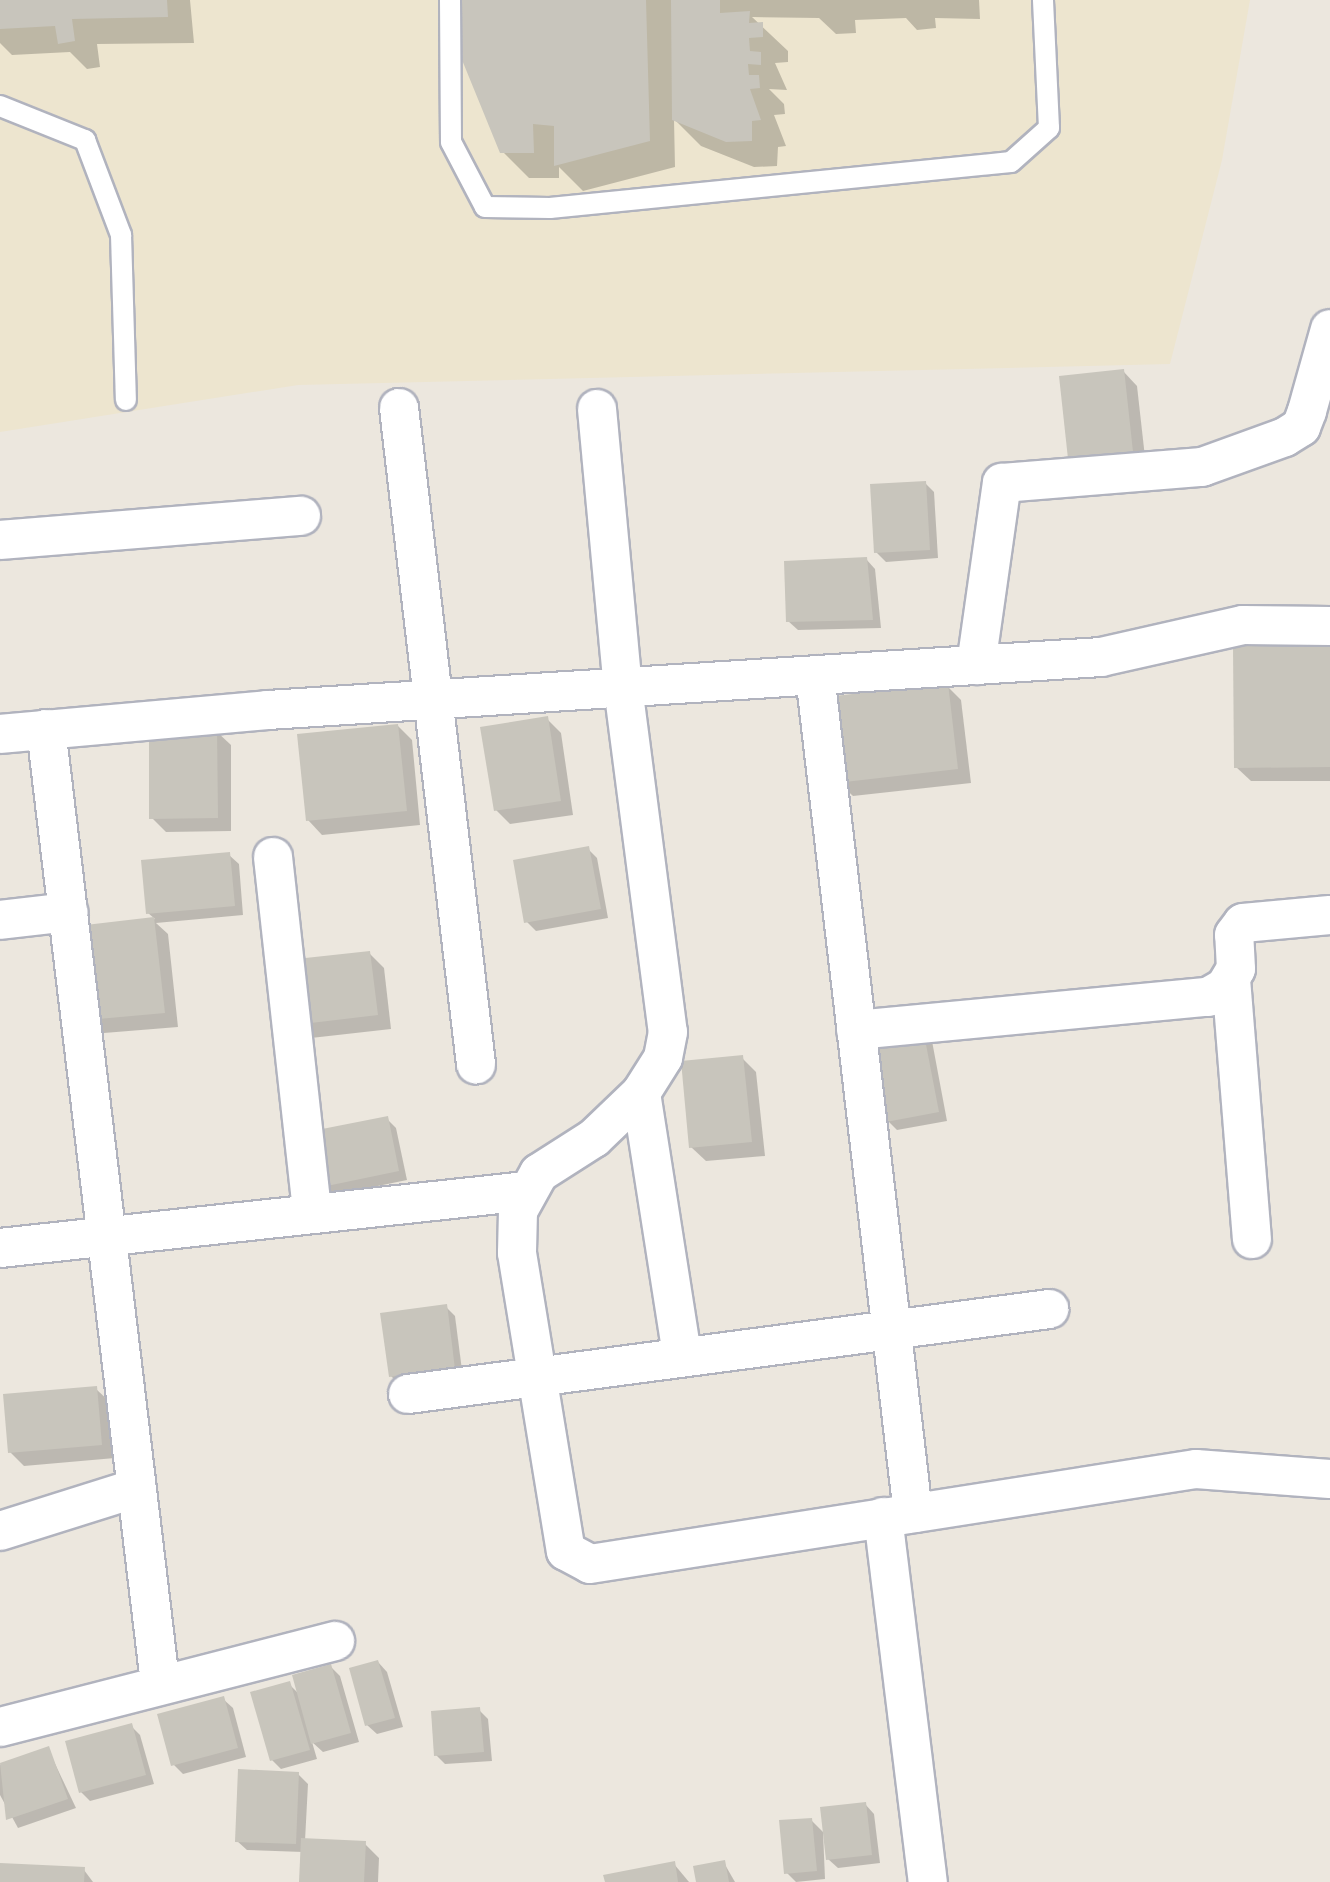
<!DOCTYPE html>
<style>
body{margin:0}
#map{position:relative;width:1330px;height:1882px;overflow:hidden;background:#ece7de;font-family:"Asap Condensed",sans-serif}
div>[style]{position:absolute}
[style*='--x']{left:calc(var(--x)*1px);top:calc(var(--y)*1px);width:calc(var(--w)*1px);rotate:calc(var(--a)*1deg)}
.education>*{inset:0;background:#ede5cf}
.shadow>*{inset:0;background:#0003}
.building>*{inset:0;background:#c8c5bc}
.roads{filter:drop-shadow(2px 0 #b1b3be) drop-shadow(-2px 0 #b1b3be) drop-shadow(0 2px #b1b3be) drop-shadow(0 -2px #b1b3be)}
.service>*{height:20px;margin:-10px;padding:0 10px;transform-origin:10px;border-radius:10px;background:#fff}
.minor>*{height:38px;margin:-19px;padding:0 19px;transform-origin:19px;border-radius:19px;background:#fff}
span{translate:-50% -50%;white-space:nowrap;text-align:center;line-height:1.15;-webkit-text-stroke:8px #fff;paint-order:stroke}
</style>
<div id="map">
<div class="education">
<div style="clip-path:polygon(0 0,1250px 0,1222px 160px,1170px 364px,298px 385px,0 432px)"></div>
</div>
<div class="shadow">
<div style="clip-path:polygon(0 0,190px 0,194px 43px,97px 44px,100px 67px,87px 69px,70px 52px,12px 55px,0 43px)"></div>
<div style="clip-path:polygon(465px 0,979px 0,980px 19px,935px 18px,936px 28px,917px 30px,906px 18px,855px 20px,856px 33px,836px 34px,819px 18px,752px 17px,788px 51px,788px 62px,775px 63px,787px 90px,769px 89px,784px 104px,785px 114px,774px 115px,786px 146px,778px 147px,777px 166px,754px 167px,701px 146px,674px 119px,675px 167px,583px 191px,559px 167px,559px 178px,529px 178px,502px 151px)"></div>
<div style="clip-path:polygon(1123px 371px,1137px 386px,1147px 475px,1062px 378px)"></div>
<div style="clip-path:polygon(925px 483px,934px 492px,938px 558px,886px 562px,876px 552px)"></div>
<div style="clip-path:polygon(866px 559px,875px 569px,881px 628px,798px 630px,788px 621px)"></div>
<div style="clip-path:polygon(1330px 649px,1330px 781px,1251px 781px,1236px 767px)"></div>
<div style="clip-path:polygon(947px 686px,961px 700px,971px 783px,853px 796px,838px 782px)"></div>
<div style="clip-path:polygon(547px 719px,561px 733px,573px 815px,510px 824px,496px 810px)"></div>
<div style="clip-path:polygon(398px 726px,412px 740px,420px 825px,322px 835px,308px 820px)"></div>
<div style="clip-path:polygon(216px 731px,231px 745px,231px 831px,166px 832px,152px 818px)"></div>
<div style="clip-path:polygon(588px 849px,597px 858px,608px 918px,536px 931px,527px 922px)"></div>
<div style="clip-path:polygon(229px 855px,239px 864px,243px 915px,156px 923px,168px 934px,178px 1027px,104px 1033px,89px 1019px,79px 928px,155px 919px,148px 913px)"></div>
<div style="clip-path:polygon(369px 953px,384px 968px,391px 1029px,311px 1038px,296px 1024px)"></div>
<div style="clip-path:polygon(873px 1041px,932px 1041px,947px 1121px,897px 1130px,888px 1121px)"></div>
<div style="clip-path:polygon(742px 1058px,756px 1072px,765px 1156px,706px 1161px,691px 1147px)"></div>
<div style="clip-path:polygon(387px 1119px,396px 1128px,407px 1180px,334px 1195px,325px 1185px)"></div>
<div style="clip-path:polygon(446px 1307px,455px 1316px,463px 1378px,400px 1385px,391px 1376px)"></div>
<div style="clip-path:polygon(96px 1389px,111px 1403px,115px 1458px,24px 1466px,10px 1452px)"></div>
<div style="clip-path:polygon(378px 1662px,387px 1672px,403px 1727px,377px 1734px,367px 1725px)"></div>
<div style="clip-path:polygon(331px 1667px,340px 1676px,359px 1742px,323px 1752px,312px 1742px,317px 1759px,281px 1769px,272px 1760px,289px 1684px,300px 1695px)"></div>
<div style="clip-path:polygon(223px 1699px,233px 1708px,246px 1757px,183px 1774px,174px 1765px)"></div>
<div style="clip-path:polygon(479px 1710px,488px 1719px,492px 1761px,445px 1764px,436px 1755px)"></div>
<div style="clip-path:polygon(131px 1726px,140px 1735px,154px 1784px,90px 1801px,81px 1792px)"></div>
<div style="clip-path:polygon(48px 1749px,76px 1808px,18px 1828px,0 1795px,0 1765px)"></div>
<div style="clip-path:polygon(298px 1774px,308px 1784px,305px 1841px,365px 1844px,379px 1858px,378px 1882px,302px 1882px,303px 1852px,247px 1850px,237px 1841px)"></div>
<div style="clip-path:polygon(865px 1804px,874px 1814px,880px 1863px,838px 1868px,828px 1859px)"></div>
<div style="clip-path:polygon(811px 1820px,823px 1832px,825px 1879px,796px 1882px,787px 1873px)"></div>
<div style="clip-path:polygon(724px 1863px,735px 1882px,698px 1882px)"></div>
<div style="clip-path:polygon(674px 1864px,689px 1882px,607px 1882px)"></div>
<div style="clip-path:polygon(0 1866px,84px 1870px,93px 1882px,0 1882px)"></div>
</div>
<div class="building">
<div style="clip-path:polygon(0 0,167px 0,168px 17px,72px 19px,75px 41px,58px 44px,55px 26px,0 29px)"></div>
<div style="clip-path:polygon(462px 0,646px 0,650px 141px,554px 166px,554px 126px,533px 124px,534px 153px,500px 153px,460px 55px)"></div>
<div style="clip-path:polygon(671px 0,720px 0,720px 13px,750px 11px,749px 23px,763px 22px,763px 37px,749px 38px,750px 51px,761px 52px,761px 65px,748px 64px,749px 75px,759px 75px,760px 88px,750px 89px,761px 120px,752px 121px,752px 141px,726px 142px,672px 120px)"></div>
<div style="clip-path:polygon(1124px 369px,1134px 461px,1069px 468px,1059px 376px)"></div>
<div style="clip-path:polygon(926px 481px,930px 550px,874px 553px,870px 484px)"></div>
<div style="clip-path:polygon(867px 557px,873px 620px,786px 622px,784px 561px)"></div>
<div style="clip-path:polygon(1330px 645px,1330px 767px,1234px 768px,1233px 646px)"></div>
<div style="clip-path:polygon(948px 683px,958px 769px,836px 783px,826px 697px)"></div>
<div style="clip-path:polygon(548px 716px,561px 801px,494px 811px,480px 727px)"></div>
<div style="clip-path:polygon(398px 724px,407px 811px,306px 821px,297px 734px)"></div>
<div style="clip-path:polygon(217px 728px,218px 818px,149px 819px,149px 729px)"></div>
<div style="clip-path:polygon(589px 846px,601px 909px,524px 923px,513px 860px)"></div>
<div style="clip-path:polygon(230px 852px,235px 906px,146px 914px,141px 860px)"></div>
<div style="clip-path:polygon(154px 917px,165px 1013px,87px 1020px,77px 926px)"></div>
<div style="clip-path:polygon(370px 951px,378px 1015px,294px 1025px,287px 960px)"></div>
<div style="clip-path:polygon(923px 1029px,939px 1112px,886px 1122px,870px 1039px)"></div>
<div style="clip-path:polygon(743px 1055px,752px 1142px,689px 1148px,681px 1061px)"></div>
<div style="clip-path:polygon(388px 1116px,399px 1171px,322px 1187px,312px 1131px)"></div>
<div style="clip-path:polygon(447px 1304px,455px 1369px,389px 1377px,380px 1313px)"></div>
<div style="clip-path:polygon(97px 1386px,102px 1445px,8px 1453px,3px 1394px)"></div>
<div style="clip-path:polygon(378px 1660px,395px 1718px,365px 1726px,349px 1668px)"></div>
<div style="clip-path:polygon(331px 1664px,351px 1733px,311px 1744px,292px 1675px)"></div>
<div style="clip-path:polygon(290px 1681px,310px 1750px,270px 1761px,250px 1692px)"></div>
<div style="clip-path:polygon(224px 1696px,238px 1748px,171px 1766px,157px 1714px)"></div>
<div style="clip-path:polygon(480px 1707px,484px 1752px,434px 1756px,431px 1711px)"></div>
<div style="clip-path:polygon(132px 1723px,146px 1775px,79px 1793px,65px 1741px)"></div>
<div style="clip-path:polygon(49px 1746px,68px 1799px,6px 1820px,0 1763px)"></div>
<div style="clip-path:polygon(238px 1769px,299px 1772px,296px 1844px,235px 1842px)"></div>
<div style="clip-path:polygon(866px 1802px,872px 1855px,826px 1860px,820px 1807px)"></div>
<div style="clip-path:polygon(812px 1818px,817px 1871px,784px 1874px,779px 1820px)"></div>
<div style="clip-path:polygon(301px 1838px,366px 1841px,364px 1882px,299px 1882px)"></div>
<div style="clip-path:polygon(725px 1860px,729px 1882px,696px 1882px,693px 1866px)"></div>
<div style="clip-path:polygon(675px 1861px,678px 1882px,605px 1882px,603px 1875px)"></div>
<div style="clip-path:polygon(0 1863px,85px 1867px,84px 1882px,0 1882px)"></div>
</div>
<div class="roads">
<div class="service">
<div style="--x:450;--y:0;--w:142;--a:89.6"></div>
<div style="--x:451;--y:142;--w:73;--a:62.4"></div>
<div style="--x:485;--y:207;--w:65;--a:0.9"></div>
<div style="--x:550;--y:208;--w:463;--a:-5.7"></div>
<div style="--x:1011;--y:162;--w:51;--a:-41.8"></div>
<div style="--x:1049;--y:128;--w:128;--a:-92.7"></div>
<div style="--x:0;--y:106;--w:92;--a:21.8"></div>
<div style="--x:85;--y:140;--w:102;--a:69.2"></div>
<div style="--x:121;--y:235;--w:165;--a:88.3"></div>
</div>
<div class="minor">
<div style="--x:399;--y:408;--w:661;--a:83.31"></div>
<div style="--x:597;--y:409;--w:279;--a:84.7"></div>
<div style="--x:623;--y:687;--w:348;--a:82.6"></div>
<div style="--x:668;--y:1032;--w:26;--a:101"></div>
<div style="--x:663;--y:1058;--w:41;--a:122.2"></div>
<div style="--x:641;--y:1093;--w:65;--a:136.2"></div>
<div style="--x:594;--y:1138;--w:65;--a:147.5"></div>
<div style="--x:539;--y:1173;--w:43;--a:118.9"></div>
<div style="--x:518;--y:1211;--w:42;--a:91.4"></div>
<div style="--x:517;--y:1253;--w:302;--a:80.7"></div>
<div style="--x:566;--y:1551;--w:27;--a:28"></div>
<div style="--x:590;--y:1564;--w:613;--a:-8.91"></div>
<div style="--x:1196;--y:1469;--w:134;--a:4.3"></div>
<div style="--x:0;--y:540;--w:302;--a:-4.6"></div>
<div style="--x:976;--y:665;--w:184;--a:-81.9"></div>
<div style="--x:1002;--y:483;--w:201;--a:-4.6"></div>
<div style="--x:1202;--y:467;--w:88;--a:-19.9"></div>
<div style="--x:1285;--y:437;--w:19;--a:-32"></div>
<div style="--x:1301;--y:427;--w:17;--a:-69"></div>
<div style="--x:1307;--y:411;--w:85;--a:-74.3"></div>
<div style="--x:815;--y:675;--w:844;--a:83.33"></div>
<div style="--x:46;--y:729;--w:960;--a:83.18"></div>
<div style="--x:0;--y:734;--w:269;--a:-5.1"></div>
<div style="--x:268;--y:710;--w:835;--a:-3.64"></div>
<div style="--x:1101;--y:657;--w:146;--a:-12.7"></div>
<div style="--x:1243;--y:625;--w:87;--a:0.7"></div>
<div style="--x:273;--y:857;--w:356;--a:83.7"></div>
<div style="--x:0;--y:920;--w:69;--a:-6.6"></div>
<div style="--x:1231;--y:979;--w:261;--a:85.4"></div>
<div style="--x:856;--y:1030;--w:354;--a:-5.4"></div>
<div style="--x:1208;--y:997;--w:20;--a:-30"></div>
<div style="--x:1225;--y:987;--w:21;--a:-59"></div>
<div style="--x:1236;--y:969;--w:34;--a:-93"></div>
<div style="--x:1234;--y:935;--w:15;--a:-53"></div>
<div style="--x:1243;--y:923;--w:87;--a:-5.3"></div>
<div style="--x:641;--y:1093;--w:266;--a:81.1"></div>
<div style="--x:0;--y:1248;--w:529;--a:-6.18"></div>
<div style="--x:408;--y:1394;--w:647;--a:-7.55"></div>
<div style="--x:883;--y:1517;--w:368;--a:83"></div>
<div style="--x:0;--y:1531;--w:143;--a:-17.5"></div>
<div style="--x:0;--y:1727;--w:346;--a:-14.4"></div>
</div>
</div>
</div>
